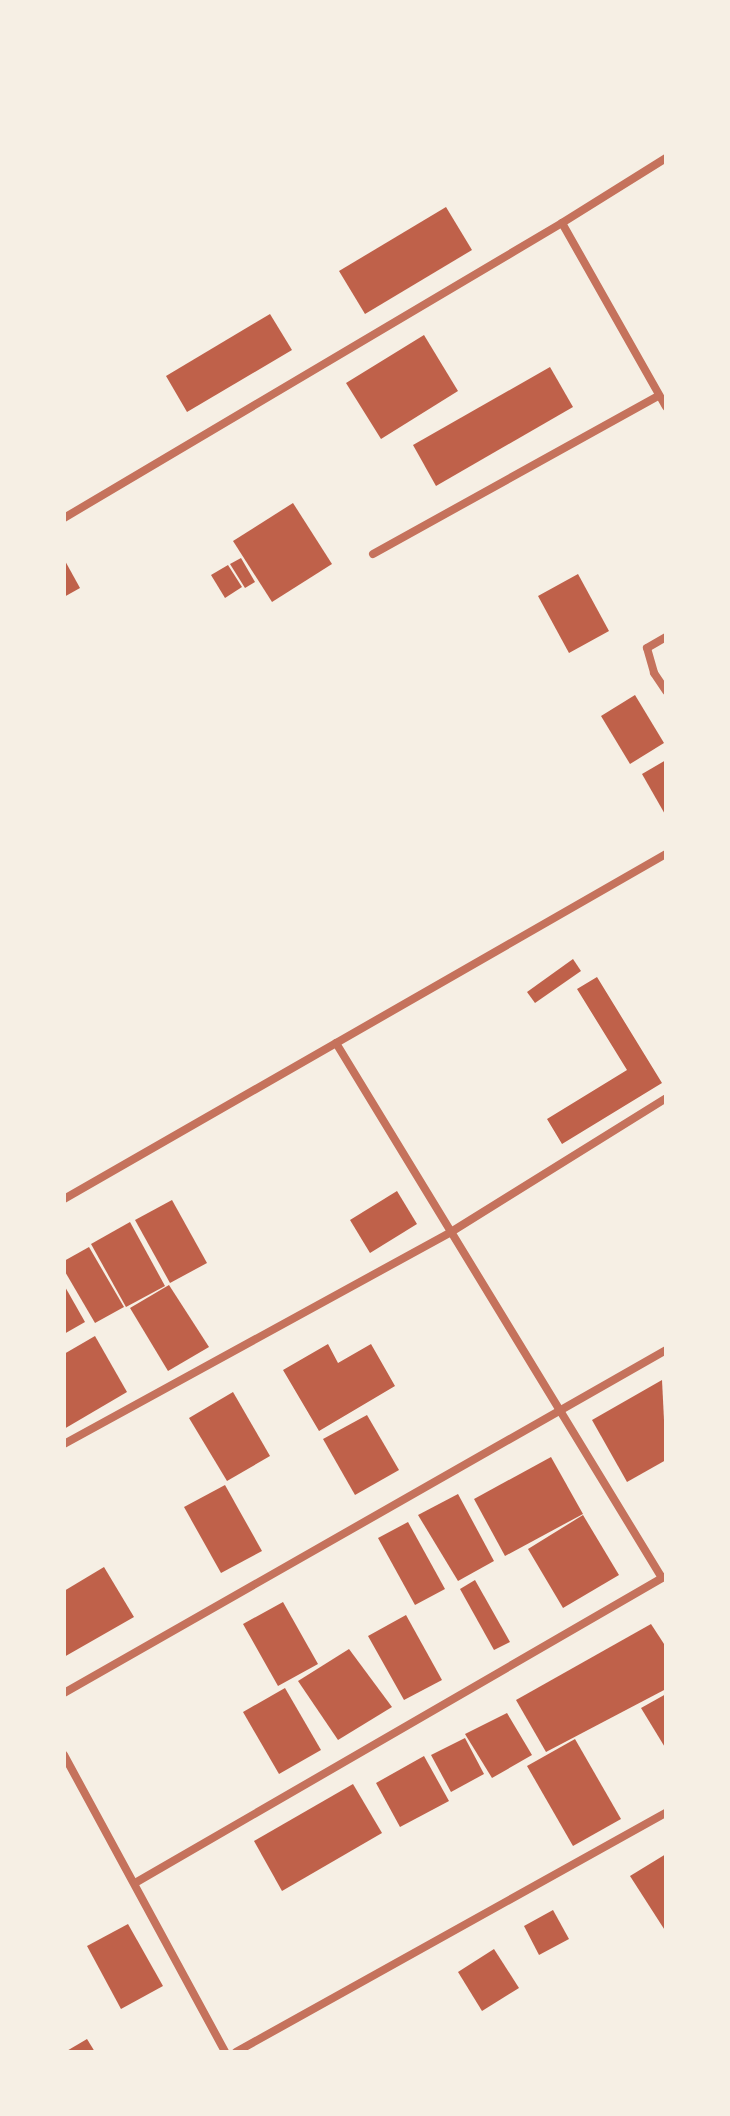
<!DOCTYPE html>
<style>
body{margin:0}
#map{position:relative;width:730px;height:2116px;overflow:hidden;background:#f6efe4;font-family:"Work Sans",sans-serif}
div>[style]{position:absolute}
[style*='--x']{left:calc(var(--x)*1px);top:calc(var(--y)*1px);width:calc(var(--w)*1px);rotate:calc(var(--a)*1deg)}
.building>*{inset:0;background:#bf614a}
.minor>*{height:8px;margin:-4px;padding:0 4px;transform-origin:4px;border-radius:4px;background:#c5725c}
span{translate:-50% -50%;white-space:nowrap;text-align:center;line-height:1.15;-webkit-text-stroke:6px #f6efe4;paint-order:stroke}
.frame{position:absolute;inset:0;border:66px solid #f6efe4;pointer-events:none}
</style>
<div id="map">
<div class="building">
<div style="clip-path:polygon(446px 207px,472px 250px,365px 314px,339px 271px)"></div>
<div style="clip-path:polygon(270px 314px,292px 350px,187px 412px,166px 376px)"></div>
<div style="clip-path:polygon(424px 335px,458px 391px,381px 439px,346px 383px)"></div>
<div style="clip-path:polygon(550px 367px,573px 407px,436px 486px,413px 445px)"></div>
<div style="clip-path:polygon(293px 503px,332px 564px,272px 602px,233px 541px)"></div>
<div style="clip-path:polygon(241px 558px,255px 582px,245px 588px,230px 564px)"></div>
<div style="clip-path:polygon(64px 559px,80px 588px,64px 597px)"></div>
<div style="clip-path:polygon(228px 565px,242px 587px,225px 598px,211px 575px)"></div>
<div style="clip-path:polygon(578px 574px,609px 631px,569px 653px,538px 596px)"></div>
<div style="clip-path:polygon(635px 695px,664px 743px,630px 764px,601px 716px)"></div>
<div style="clip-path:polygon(666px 760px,666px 816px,642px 774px)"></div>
<div style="clip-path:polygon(573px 959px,581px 971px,535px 1003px,527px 992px)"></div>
<div style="clip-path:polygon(597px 977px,662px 1083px,562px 1144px,547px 1119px,627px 1070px,577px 989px)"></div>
<div style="clip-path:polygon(397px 1191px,417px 1224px,370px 1253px,350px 1220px)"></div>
<div style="clip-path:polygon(172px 1200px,207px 1263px,170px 1283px,135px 1220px)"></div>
<div style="clip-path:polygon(130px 1222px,165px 1286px,126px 1307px,91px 1244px)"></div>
<div style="clip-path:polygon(89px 1247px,124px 1307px,95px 1323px,64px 1270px,64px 1261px)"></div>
<div style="clip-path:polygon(64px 1285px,85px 1322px,64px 1334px)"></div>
<div style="clip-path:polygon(169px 1285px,209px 1347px,168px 1371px,130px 1308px)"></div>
<div style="clip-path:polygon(95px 1336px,127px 1392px,64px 1429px,64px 1354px)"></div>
<div style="clip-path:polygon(328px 1344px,338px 1363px,371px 1344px,395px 1386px,319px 1431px,283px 1370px)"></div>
<div style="clip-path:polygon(662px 1380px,666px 1460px,627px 1482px,592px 1420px)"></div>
<div style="clip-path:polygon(233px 1392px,270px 1456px,227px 1481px,189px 1418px)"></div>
<div style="clip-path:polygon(367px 1415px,399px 1470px,355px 1495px,323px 1439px)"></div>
<div style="clip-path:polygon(551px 1457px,583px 1514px,505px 1556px,474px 1499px)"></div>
<div style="clip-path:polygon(225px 1485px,262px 1551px,221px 1573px,184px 1507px)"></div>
<div style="clip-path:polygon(458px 1494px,494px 1561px,458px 1581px,418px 1515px)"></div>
<div style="clip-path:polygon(583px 1515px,619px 1575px,563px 1608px,528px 1549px)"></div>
<div style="clip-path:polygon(408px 1522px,445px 1589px,415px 1605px,378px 1538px)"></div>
<div style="clip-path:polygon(104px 1567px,134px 1617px,64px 1657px,64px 1591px)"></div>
<div style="clip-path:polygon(475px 1580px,510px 1642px,494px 1650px,460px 1589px)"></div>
<div style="clip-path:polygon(283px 1602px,318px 1664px,278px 1686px,243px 1624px)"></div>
<div style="clip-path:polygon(406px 1615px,442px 1680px,404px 1700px,368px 1636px)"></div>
<div style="clip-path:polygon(651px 1624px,666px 1647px,666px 1689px,546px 1752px,516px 1700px)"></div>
<div style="clip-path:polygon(349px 1649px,392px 1707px,338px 1740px,298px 1681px)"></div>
<div style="clip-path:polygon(285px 1688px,321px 1750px,279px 1774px,243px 1712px)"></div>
<div style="clip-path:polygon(666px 1694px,666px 1749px,641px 1708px)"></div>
<div style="clip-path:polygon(507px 1713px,532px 1755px,492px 1778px,465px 1734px)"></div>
<div style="clip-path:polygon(465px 1738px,484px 1774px,451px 1792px,431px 1755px)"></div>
<div style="clip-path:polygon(575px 1739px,621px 1819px,573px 1846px,527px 1766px)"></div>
<div style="clip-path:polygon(424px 1756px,449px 1801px,400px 1827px,376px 1783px)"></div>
<div style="clip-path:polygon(353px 1784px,382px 1833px,282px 1891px,254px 1841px)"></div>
<div style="clip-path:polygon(666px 1854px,666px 1932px,630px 1876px)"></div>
<div style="clip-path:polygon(553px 1910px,569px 1939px,539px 1955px,524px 1926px)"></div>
<div style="clip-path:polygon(128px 1924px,163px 1986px,121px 2009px,87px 1946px)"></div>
<div style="clip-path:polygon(494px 1949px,519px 1988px,482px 2011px,458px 1972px)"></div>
<div style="clip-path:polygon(87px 2039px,95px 2052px,65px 2052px)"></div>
</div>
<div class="minor">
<div style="--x:666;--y:158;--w:123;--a:148"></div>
<div style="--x:562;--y:223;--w:211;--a:60.5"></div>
<div style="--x:64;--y:518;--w:579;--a:-30.64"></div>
<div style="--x:373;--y:554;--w:326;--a:-29"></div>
<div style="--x:666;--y:637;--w:22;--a:150"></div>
<div style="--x:647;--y:648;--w:26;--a:74"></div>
<div style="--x:654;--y:673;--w:22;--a:56"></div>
<div style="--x:336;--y:1043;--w:626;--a:58.64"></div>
<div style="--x:64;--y:1199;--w:694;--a:-29.82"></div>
<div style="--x:64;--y:1444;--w:441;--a:-28.7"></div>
<div style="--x:451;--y:1232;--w:253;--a:-31.9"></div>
<div style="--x:64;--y:1693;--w:693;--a:-29.67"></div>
<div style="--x:64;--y:1755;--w:338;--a:61.5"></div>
<div style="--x:135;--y:1883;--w:611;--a:-30.05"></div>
<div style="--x:236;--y:2052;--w:492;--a:-29.1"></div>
</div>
<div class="frame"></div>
</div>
